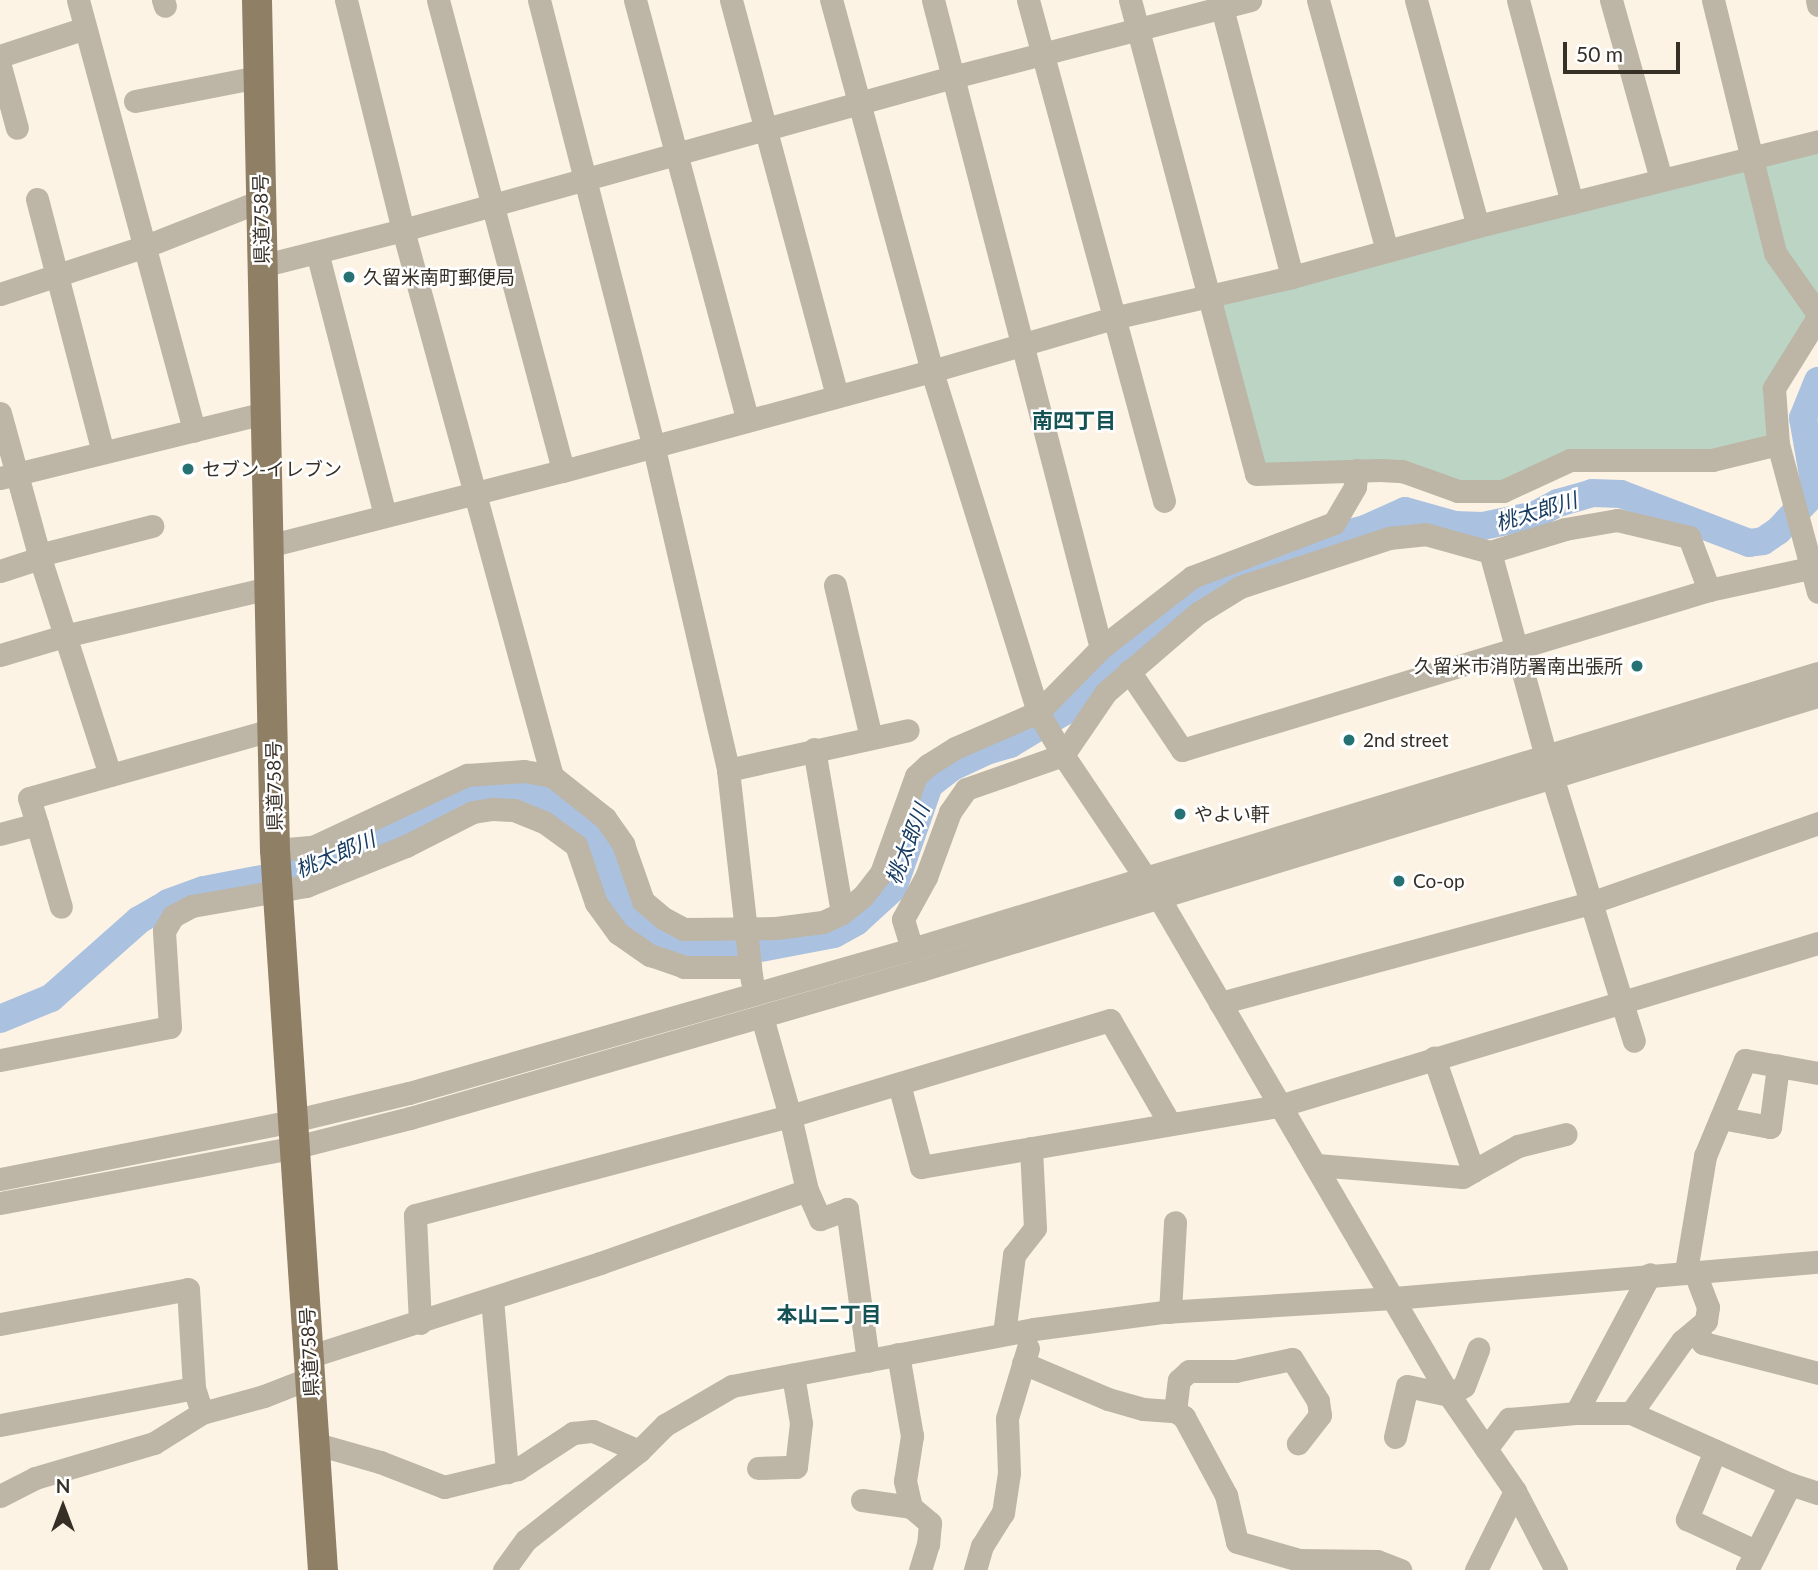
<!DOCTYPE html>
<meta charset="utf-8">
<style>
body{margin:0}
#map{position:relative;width:1818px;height:1570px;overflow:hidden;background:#fdf3e5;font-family:Lato,"Noto Sans JP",sans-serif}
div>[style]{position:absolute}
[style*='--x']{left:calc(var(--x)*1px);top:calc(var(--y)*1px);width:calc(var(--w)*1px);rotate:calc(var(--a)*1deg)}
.green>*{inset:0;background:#bcd4c4}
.river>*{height:28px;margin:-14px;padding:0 14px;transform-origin:14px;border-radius:14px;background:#aac2e0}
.minor>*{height:23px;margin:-11.5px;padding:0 11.5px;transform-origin:11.5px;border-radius:11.5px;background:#bdb5a6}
.major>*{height:30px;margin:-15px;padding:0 15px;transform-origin:15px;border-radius:15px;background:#8f7f65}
.dots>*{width:19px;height:19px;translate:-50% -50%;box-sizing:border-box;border:4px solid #fff;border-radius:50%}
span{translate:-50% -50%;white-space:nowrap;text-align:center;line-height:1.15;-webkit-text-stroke:5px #fff;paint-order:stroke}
.street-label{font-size:19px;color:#352f26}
.poi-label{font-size:19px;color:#352f26}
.left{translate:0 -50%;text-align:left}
.right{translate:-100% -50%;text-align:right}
.neighbourhood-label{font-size:21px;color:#155254;font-weight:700}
.water-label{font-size:21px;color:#183c62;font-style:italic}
.north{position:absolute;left:28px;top:1472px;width:70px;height:70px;-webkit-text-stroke:5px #fff;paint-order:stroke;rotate:0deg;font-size:19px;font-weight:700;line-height:28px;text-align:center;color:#352f26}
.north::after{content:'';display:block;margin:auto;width:24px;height:32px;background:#352f26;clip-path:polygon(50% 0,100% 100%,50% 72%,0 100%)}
.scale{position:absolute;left:1563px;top:42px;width:117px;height:32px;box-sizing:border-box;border:4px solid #352f26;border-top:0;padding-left:9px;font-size:21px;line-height:24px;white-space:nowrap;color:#352f26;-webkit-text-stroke:5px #fff;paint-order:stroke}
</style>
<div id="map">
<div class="green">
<div style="clip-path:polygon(1818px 141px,1818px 317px,1774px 388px,1778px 444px,1570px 460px,1503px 491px,1402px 471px,1256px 474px,1210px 296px)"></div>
</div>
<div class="river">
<div style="--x:0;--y:1019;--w:55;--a:-22.4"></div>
<div style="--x:51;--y:998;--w:118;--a:-41.6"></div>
<div style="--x:139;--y:920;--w:34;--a:-30"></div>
<div style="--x:168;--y:903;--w:38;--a:-20"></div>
<div style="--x:204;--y:890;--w:102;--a:-10.8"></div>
<div style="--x:304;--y:871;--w:38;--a:-20"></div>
<div style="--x:340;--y:858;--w:135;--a:-27.9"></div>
<div style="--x:459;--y:795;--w:23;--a:-15"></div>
<div style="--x:481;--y:789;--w:42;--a:-1.4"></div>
<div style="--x:523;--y:788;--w:56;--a:25.2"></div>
<div style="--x:574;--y:812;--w:29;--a:49"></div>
<div style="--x:593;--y:834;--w:78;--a:67.4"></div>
<div style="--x:623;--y:906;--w:27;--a:51"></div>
<div style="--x:640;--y:927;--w:32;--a:30"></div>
<div style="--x:668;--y:943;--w:34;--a:14"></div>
<div style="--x:701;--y:951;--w:33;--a:3"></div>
<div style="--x:734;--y:953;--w:102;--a:-10.8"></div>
<div style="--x:834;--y:934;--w:26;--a:-29"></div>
<div style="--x:857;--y:921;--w:49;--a:-42.5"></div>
<div style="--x:893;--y:888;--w:109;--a:-70.7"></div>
<div style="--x:929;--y:785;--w:29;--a:-38"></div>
<div style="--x:952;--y:767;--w:38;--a:-25"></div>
<div style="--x:986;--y:751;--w:25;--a:-16"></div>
<div style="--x:1010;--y:744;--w:62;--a:-31.1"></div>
<div style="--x:1063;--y:712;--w:89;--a:-45"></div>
<div style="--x:1126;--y:649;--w:91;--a:-39.6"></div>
<div style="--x:1196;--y:591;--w:145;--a:-21.4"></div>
<div style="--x:1331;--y:538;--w:35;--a:-15"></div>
<div style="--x:1365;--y:529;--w:44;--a:-24.2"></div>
<div style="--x:1405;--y:511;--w:52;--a:15.6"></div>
<div style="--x:1455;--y:525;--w:28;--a:2"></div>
<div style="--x:1483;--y:526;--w:53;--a:-11.9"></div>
<div style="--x:1535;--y:515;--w:26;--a:-28"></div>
<div style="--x:1558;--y:503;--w:35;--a:-16"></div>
<div style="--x:1592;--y:493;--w:29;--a:2"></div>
<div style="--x:1621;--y:494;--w:137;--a:20.9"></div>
<div style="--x:1749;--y:543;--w:14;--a:-8"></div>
<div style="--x:1763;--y:541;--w:18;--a:-34"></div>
<div style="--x:1778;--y:531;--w:42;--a:-46.9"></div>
<div style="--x:1807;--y:500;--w:20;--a:-70"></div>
<div style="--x:1814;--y:481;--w:64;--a:-99.9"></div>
<div style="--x:1803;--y:418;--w:40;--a:-68"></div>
</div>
<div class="minor">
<div style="--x:78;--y:0;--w:446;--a:74.9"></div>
<div style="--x:163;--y:0;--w:6;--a:72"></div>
<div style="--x:346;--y:0;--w:237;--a:76.1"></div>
<div style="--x:403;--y:230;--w:566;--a:74.74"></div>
<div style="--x:438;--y:0;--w:487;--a:75.1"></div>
<div style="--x:539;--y:0;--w:458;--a:75.6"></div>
<div style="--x:653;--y:444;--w:335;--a:77"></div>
<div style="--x:728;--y:770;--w:198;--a:83.6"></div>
<div style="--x:635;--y:0;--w:434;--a:75"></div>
<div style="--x:731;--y:0;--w:410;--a:75"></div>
<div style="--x:933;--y:0;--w:669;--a:75.47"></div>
<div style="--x:1028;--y:0;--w:519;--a:74.81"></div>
<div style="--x:1130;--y:0;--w:490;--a:75.1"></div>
<div style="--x:1256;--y:474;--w:124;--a:-1.8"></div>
<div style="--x:1380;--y:470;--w:22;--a:3"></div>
<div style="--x:1402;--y:471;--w:59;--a:19.7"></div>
<div style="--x:1458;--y:491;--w:45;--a:0"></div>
<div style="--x:1503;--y:491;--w:74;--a:-24.8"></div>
<div style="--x:1570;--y:460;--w:142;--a:0"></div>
<div style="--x:1712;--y:460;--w:68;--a:-13.6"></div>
<div style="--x:1220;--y:0;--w:286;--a:75.4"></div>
<div style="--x:1318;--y:0;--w:260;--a:74.6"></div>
<div style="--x:1416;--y:0;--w:234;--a:74.7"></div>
<div style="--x:1518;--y:0;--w:210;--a:75.1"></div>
<div style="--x:1611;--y:0;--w:186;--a:74.4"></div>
<div style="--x:1713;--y:0;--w:260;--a:76.2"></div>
<div style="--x:1775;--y:253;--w:75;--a:54.8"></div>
<div style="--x:1817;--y:0;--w:5;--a:79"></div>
<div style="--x:0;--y:56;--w:89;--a:-18.2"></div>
<div style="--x:0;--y:66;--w:64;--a:74.7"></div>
<div style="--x:135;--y:101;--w:125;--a:-11"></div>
<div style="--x:37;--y:199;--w:261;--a:75.4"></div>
<div style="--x:317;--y:252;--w:271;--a:75.5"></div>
<div style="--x:261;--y:266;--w:146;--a:-14.2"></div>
<div style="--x:403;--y:230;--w:571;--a:-15.55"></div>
<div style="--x:953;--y:77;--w:307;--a:-14.5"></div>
<div style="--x:0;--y:294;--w:154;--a:-18.2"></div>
<div style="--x:146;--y:246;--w:123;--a:-21.5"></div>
<div style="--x:1818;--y:317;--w:84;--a:121.8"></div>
<div style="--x:1774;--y:388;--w:56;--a:85.9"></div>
<div style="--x:1778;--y:444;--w:153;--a:74.9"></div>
<div style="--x:0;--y:413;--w:150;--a:74.6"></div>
<div style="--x:40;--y:558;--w:228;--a:72.1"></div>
<div style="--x:1357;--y:470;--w:17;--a:97"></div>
<div style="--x:1355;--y:487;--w:42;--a:120.3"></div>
<div style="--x:1334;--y:523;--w:152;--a:159.2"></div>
<div style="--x:1192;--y:577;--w:115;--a:142"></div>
<div style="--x:1101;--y:648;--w:90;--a:134.5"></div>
<div style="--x:1038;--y:712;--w:50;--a:59.8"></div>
<div style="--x:1063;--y:755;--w:172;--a:56.1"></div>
<div style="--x:1159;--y:898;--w:575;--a:59.74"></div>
<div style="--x:1449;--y:1395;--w:116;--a:55.5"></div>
<div style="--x:1515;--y:1491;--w:89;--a:62.6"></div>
<div style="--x:0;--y:478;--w:273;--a:-13.8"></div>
<div style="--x:268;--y:546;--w:304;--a:-14.3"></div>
<div style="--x:563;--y:471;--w:382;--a:-15.2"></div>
<div style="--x:932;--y:371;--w:189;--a:-16.3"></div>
<div style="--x:1113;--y:318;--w:184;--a:-12.9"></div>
<div style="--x:1292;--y:277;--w:193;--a:-15.3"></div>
<div style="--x:1478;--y:226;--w:350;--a:-14"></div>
<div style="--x:1490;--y:552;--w:213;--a:74.7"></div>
<div style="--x:1546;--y:757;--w:297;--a:72.8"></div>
<div style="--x:39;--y:555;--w:117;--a:-14.4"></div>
<div style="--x:0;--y:571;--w:42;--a:-18"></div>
<div style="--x:835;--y:585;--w:156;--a:76.7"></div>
<div style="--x:0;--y:655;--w:67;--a:-16.5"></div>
<div style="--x:64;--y:636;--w:210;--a:-13.2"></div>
<div style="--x:1129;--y:671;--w:95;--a:56.1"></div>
<div style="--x:1182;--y:750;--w:551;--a:-16.89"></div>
<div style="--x:1709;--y:590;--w:103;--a:-12.3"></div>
<div style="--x:814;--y:749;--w:166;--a:80.3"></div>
<div style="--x:728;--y:770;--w:184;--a:-12.5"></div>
<div style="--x:37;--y:824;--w:86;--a:73.9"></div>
<div style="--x:0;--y:834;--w:38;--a:-15"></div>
<div style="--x:37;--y:824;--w:27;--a:-107"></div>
<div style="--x:29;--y:798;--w:255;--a:-15.7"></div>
<div style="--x:275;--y:850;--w:38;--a:-5"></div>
<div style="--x:313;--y:847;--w:170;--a:-25.1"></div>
<div style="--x:467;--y:775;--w:57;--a:-4"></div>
<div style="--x:524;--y:771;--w:28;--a:10"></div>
<div style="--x:552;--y:776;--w:68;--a:38.4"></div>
<div style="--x:605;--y:818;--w:32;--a:55"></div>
<div style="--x:623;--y:844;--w:60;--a:70.7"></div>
<div style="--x:643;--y:901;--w:26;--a:40"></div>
<div style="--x:663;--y:918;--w:24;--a:28"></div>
<div style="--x:684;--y:929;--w:92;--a:-0.6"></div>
<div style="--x:776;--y:928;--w:47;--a:-7.3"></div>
<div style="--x:823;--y:922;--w:21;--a:-25"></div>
<div style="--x:842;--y:913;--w:27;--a:-39"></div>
<div style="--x:863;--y:896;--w:29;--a:-52"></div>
<div style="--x:881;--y:873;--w:103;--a:-70.2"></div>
<div style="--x:916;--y:776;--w:16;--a:-43"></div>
<div style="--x:928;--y:765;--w:32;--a:-32"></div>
<div style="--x:955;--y:748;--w:90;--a:-23.4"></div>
<div style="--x:1038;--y:712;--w:357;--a:-107.3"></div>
<div style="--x:932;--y:371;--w:385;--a:-105.2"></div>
<div style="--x:912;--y:949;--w:31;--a:-107"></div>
<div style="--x:903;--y:919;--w:48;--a:-61.3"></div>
<div style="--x:926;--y:877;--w:69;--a:-69.7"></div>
<div style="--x:950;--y:812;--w:28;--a:-55"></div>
<div style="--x:966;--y:789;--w:103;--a:-19.3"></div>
<div style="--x:1063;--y:755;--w:76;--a:-55.7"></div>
<div style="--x:1106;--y:692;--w:121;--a:-40.7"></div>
<div style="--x:1198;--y:613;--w:49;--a:-31.8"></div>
<div style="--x:1240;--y:587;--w:157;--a:-18.2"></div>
<div style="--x:1389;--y:538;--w:36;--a:-6"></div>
<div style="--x:1425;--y:534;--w:67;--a:15.5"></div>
<div style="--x:1490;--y:552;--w:78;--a:-17"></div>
<div style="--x:1565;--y:529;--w:53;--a:-9.8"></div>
<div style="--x:1617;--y:520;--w:74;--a:13.3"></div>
<div style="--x:1689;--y:537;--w:57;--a:69.3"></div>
<div style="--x:1220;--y:1003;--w:383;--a:-15.1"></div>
<div style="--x:1590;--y:903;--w:242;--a:-19.3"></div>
<div style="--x:762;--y:1017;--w:103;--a:74.2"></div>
<div style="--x:790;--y:1116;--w:76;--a:77.1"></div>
<div style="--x:807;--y:1190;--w:32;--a:66"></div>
<div style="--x:820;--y:1219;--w:29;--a:-20"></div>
<div style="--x:847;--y:1209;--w:153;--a:82.1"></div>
<div style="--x:0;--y:1060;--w:173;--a:-11"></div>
<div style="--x:170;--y:1027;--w:96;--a:-93.6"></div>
<div style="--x:164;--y:931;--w:17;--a:-59"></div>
<div style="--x:173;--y:916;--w:21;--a:-28"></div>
<div style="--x:192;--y:906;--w:116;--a:-10"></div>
<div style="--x:306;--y:886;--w:108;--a:-21.8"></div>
<div style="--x:406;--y:846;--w:75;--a:-26.9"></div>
<div style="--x:473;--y:812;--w:20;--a:-9"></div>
<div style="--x:493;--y:809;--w:21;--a:3"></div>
<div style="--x:514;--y:810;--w:32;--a:22"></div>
<div style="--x:544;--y:822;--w:39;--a:36"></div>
<div style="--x:576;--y:845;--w:61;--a:71"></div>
<div style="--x:596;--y:903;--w:37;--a:54"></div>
<div style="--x:618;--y:933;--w:39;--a:35"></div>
<div style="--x:650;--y:955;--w:36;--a:19"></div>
<div style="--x:684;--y:967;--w:66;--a:0"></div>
<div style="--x:750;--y:967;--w:14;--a:82"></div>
<div style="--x:899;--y:1084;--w:86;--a:75.2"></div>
<div style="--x:921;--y:1167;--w:363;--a:-9.7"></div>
<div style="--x:1279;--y:1106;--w:563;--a:-16.83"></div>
<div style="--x:1721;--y:1118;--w:50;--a:10.4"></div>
<div style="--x:1770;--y:1127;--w:62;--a:-82.5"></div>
<div style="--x:1317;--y:1165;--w:146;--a:4.7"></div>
<div style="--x:1463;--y:1177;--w:12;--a:-31"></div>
<div style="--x:1473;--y:1171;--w:120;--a:-109"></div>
<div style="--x:1473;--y:1171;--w:51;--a:-29.1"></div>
<div style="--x:1518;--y:1146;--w:49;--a:-14"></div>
<div style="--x:0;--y:1179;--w:298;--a:-11.2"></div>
<div style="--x:292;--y:1121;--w:120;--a:-13.5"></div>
<div style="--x:409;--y:1093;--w:523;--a:-15.98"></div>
<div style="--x:912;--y:949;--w:947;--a:-16.94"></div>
<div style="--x:0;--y:1203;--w:301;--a:-10.7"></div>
<div style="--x:296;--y:1147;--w:118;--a:-14.3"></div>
<div style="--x:410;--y:1118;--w:532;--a:-16.15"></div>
<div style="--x:921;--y:970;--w:938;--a:-16.99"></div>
<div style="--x:1686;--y:1271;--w:117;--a:-80.6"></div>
<div style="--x:1705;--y:1156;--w:104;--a:-67.4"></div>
<div style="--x:1745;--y:1060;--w:74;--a:10.1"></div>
<div style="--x:492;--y:1299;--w:174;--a:85"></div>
<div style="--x:1170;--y:1312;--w:90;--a:-86.8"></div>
<div style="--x:420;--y:1323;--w:108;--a:-92.7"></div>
<div style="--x:415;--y:1215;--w:388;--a:-14.8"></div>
<div style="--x:790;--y:1116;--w:334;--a:-16.7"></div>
<div style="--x:1110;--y:1020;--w:120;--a:60"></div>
<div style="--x:0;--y:1324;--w:191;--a:-10.5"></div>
<div style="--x:188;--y:1289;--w:99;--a:86.5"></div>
<div style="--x:194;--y:1388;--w:26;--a:72"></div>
<div style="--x:1698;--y:1331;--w:13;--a:67"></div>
<div style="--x:1703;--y:1343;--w:119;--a:14.6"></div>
<div style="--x:1004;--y:1334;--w:80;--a:-82.8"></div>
<div style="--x:1014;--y:1255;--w:34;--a:-52"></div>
<div style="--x:1035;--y:1228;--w:80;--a:-92.9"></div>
<div style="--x:311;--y:1356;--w:304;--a:-17.8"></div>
<div style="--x:600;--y:1263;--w:219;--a:-19.4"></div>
<div style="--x:1023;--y:1363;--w:92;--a:23"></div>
<div style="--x:1108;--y:1399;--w:36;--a:16"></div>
<div style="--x:1143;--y:1409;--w:32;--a:4"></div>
<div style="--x:1175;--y:1411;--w:11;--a:34"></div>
<div style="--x:1184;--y:1417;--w:89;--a:61.7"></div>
<div style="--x:1226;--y:1495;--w:48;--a:76.8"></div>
<div style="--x:1237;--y:1542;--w:65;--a:16.2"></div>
<div style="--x:1299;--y:1560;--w:78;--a:0.7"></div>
<div style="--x:1377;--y:1561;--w:25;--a:21"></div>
<div style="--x:1175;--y:1411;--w:31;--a:-83"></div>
<div style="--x:1179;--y:1380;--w:13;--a:-42"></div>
<div style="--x:1189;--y:1371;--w:46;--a:0"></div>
<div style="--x:1235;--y:1371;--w:58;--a:-11.9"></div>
<div style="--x:1292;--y:1359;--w:49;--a:58.2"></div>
<div style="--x:1318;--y:1401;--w:14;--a:82"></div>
<div style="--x:1320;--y:1415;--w:36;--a:128"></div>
<div style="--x:1576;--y:1413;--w:157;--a:-62"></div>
<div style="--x:1631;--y:1413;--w:88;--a:-54.7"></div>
<div style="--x:1682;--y:1341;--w:31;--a:-40"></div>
<div style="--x:1706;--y:1321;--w:14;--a:-82"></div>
<div style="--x:1708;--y:1307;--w:39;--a:-111"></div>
<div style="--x:0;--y:1425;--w:197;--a:-10.8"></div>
<div style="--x:1395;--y:1437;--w:52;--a:-76.8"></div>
<div style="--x:1407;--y:1386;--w:43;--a:12.1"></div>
<div style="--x:1449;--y:1395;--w:17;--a:-31"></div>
<div style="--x:1464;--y:1386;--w:40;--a:-69"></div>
<div style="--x:313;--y:1443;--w:70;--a:15.8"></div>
<div style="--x:380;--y:1462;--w:69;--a:21.3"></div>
<div style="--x:444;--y:1487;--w:76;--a:-13.7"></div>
<div style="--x:518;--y:1469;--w:66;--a:-33.2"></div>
<div style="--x:573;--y:1433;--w:20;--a:-6"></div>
<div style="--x:593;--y:1431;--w:50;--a:23.5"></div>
<div style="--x:1486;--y:1449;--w:38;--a:-53"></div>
<div style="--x:1509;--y:1419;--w:67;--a:-5.1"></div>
<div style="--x:1576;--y:1413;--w:55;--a:0"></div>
<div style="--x:1631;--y:1413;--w:174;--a:24.1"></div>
<div style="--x:1790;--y:1484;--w:29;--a:18"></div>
<div style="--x:1715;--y:1451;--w:74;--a:112.4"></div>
<div style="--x:1687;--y:1519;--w:75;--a:25.2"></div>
<div style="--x:758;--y:1468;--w:38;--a:-2"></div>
<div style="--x:796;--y:1467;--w:44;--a:-83.5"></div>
<div style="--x:801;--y:1423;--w:49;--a:-99.5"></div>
<div style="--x:0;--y:1496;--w:39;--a:-27"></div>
<div style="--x:35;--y:1478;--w:124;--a:-16.4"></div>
<div style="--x:154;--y:1443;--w:57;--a:-32"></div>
<div style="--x:202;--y:1413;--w:64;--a:-15.3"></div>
<div style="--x:264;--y:1396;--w:49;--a:-21.4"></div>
<div style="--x:862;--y:1500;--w:49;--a:8.1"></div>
<div style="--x:911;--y:1507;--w:27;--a:-103"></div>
<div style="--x:905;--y:1481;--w:46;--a:-81.2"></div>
<div style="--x:912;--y:1436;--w:83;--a:-99.7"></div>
<div style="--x:911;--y:1507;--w:25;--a:40"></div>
<div style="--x:930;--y:1523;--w:21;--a:95"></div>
<div style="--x:928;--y:1544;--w:27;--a:107"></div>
<div style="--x:504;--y:1570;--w:37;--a:-54"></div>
<div style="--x:526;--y:1540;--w:144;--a:-38.2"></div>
<div style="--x:639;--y:1451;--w:37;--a:-45"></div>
<div style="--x:665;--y:1425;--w:78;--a:-30.2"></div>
<div style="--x:732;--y:1386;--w:307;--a:-10.7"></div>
<div style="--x:1034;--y:1329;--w:131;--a:-7.5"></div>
<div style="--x:1164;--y:1312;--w:230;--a:-3.5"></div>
<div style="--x:1394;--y:1298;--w:426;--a:-4.9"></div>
<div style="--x:975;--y:1570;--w:25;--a:-74"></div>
<div style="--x:982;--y:1546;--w:39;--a:-58"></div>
<div style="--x:1003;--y:1513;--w:40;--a:-81.5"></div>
<div style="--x:1009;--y:1473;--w:55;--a:-92.1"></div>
<div style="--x:1007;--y:1418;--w:73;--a:-73.3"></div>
<div style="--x:1476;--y:1570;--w:88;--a:-63.7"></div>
<div style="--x:1747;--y:1570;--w:96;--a:-63.4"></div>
</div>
<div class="major">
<div style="--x:257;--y:0;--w:850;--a:88.79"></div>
<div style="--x:275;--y:850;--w:722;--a:86.19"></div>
</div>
<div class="dots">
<div style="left:349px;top:277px;background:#267173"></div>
<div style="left:188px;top:469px;background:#267173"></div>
<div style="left:1637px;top:666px;background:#267173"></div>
<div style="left:1349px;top:740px;background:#267173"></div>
<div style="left:1180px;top:814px;background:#267173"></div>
<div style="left:1399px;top:881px;background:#267173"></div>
</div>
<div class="street-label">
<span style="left:261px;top:219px;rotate:-91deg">県道758号</span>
<span style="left:274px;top:786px;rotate:-91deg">県道758号</span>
<span style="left:309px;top:1352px;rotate:-93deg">県道758号</span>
</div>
<div class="poi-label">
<span class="left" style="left:363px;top:277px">久留米南町郵便局</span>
<span class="left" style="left:202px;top:469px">セブン-イレブン</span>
<span class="right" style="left:1623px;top:666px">久留米市消防署南出張所</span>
<span class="left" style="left:1363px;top:740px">2nd street</span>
<span class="left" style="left:1194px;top:814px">やよい軒</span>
<span class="left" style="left:1413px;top:881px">Co-op</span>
</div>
<div class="neighbourhood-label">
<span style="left:1074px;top:420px">南四丁目</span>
<span style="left:829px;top:1314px">本山二丁目</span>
</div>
<div class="water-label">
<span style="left:1536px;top:511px;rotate:-17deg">桃太郎川</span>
<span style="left:907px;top:844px;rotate:-69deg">桃太郎川</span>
<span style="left:335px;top:854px;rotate:-23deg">桃太郎川</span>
</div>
<div class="north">N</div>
<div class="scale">50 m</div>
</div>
